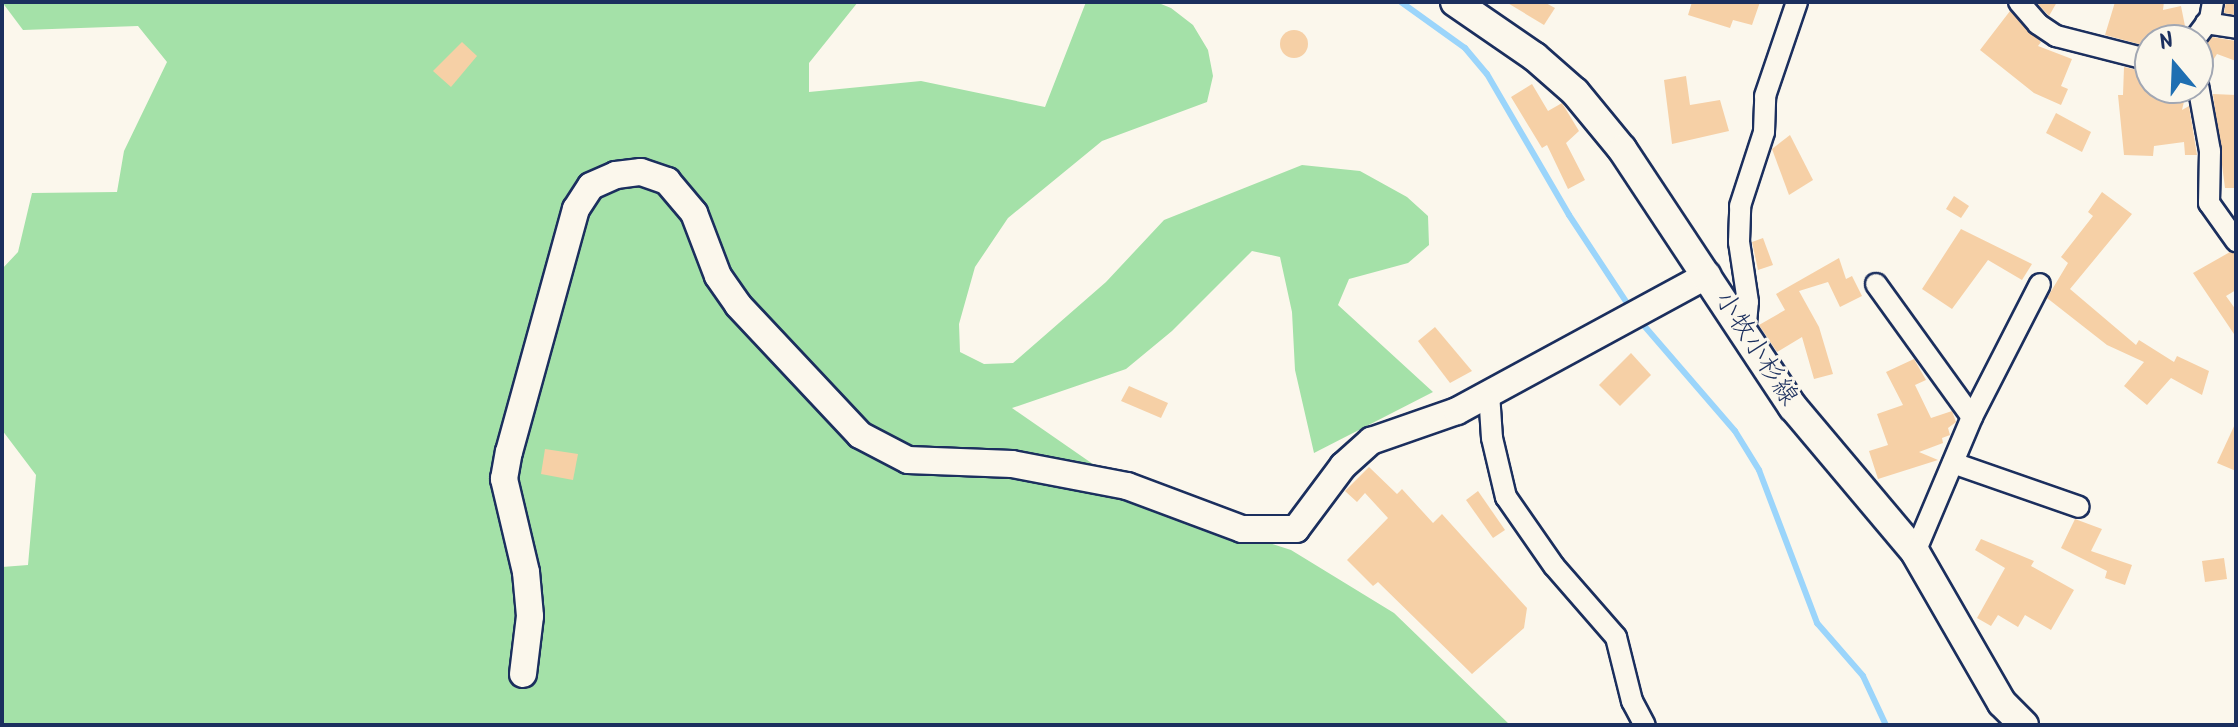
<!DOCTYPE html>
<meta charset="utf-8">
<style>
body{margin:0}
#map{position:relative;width:2238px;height:727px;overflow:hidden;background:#fbf7ec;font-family:Kalam,"Klee One",sans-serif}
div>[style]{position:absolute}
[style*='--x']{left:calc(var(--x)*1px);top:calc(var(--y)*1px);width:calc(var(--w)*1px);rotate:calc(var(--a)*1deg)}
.green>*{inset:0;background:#a4e1a8}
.stream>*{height:6px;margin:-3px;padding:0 3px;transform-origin:3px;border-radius:3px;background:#9bd5fb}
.building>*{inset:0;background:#f6d0a6}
.round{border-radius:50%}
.roads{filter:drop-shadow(2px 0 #1b2f5e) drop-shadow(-2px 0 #1b2f5e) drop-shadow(0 2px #1b2f5e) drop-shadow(0 -2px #1b2f5e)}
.minor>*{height:20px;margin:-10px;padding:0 10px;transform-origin:10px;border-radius:10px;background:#fbf7ec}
.tertiary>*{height:26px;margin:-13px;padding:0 13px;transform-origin:13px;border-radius:13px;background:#fbf7ec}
.secondary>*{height:28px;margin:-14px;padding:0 14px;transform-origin:14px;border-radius:14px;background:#fbf7ec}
span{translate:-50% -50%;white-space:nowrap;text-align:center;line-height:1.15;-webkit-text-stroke:6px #fbf7ec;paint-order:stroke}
.street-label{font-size:26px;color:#1b2f5e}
.frame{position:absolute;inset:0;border:4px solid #1b2f5e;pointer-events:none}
.north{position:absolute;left:2134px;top:24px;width:80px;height:80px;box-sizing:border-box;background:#fbf7ec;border:2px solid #a1a7b3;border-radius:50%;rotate:341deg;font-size:22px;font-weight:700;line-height:32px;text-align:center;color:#1b2f5e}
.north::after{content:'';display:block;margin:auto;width:28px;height:36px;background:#1f6fb2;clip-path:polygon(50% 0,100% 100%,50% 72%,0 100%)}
</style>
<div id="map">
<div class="green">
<div style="clip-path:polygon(2px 2px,858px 2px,809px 63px,809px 92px,921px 81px,1045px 107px,1086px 2px,1156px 2px,1171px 8px,1193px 25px,1208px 50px,1213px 76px,1207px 102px,1102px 141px,1008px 218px,975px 267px,959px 324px,960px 352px,984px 364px,1013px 363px,1106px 282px,1164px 220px,1302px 165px,1360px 171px,1407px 197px,1428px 216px,1429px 245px,1408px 263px,1349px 279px,1338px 305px,1433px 392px,1314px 453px,1295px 370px,1292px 312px,1280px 257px,1252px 251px,1172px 331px,1126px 369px,1012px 408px,1152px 505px,1291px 550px,1394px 613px,1510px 725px,2px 725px,2px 567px,28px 565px,36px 475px,2px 430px,2px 269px,18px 252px,32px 193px,117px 192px,124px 151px,167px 62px,138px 26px,23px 30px)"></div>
</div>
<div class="stream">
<div style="--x:1401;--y:2;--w:79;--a:35.7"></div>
<div style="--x:1465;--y:48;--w:34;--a:50"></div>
<div style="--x:1487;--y:74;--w:163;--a:59.8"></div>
<div style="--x:1569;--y:215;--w:113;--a:56.6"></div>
<div style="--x:1640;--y:321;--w:145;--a:49.2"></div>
<div style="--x:1735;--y:431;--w:46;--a:58.4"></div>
<div style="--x:1759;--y:470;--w:164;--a:69.2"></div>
<div style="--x:1817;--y:623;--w:70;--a:49"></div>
<div style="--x:1863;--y:676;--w:54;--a:64.9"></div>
</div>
<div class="building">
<div style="clip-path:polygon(1506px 2px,1544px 2px,1555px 8px,1544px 25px)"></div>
<div style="clip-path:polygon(1692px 2px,1760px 2px,1752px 25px,1733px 20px,1730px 28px,1688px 15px)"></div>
<div style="clip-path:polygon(2036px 2px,2057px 2px,2049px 16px)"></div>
<div style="clip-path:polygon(2115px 2px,2164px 2px,2163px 10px,2181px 6px,2185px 26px,2169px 28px,2166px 40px,2150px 40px,2150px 47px,2105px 35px)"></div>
<div style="clip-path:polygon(2226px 2px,2236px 2px,2236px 15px,2224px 13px)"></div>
<div style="clip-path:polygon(2010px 11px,2041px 42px,2038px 46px,2072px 59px,2061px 86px,2068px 89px,2061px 105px,2034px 93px,1980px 50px)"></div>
<div class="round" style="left:1280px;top:30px;width:28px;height:28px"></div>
<div style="clip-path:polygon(2212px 37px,2236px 41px,2236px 61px,2217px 54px,2204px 74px,2198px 72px,2198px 52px)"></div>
<div style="clip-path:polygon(462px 42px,477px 56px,451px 87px,433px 71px)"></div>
<div style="clip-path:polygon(2124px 67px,2150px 73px,2150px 88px,2186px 93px,2182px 110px,2189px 106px,2197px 155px,2185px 155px,2184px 142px,2154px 146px,2153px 156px,2124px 155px,2118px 95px,2123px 95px)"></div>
<div style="clip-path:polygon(1686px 76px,1690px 105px,1720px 100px,1729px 131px,1672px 144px,1664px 80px)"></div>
<div style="clip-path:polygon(1532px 84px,1548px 111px,1562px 103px,1579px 131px,1566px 143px,1585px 180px,1568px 189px,1547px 145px,1542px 148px,1511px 97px)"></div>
<div style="clip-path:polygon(2213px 94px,2236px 95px,2236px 188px,2225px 188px)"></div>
<div style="clip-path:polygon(2056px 113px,2091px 132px,2082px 152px,2046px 133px)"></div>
<div style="clip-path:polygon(1790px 135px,1813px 180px,1789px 195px,1772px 149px)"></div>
<div style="clip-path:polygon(2102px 192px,2132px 214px,2070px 289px,2136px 345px,2139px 340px,2174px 362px,2177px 356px,2209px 371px,2202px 395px,2171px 378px,2147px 405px,2124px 386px,2144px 362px,2107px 345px,2047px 298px,2068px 263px,2061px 257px,2093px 216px,2088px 212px)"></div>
<div style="clip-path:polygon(1954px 196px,1969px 206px,1961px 218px,1946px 209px)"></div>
<div style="clip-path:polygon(1961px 229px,2032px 264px,2022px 280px,1988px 260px,1952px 309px,1922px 289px)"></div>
<div style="clip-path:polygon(1763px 238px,1773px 265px,1758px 270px,1752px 242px)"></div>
<div style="clip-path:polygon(2230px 252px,2236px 254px,2236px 290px,2226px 296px,2236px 310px,2236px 337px,2193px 273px)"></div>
<div style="clip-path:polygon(1839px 258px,1846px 279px,1852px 276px,1862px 296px,1840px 307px,1828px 282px,1799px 291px,1819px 327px,1833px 374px,1814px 379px,1802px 337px,1777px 352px,1759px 325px,1785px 310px,1776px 294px)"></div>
<div style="clip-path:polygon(1435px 327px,1472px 371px,1450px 383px,1418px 341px)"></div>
<div style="clip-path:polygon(1631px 353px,1651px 375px,1620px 406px,1599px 385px)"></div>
<div style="clip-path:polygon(1914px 359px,1926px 380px,1915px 385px,1931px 418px,1952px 411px,1956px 422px,1948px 428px,1950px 435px,1942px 438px,1943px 443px,1919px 452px,1938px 460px,1878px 479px,1869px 451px,1888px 445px,1877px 414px,1903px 405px,1886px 372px)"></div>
<div style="clip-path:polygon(1129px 386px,1168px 403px,1161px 418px,1121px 401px)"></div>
<div style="clip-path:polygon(2236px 422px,2236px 471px,2217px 463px)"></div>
<div style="clip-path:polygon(545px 449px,578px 454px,573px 480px,541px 474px)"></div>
<div style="clip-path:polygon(1369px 467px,1397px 494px,1402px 489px,1433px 523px,1442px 514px,1527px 608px,1524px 628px,1472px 674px,1378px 582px,1373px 586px,1347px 560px,1388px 518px,1365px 493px,1357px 502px,1345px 491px)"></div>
<div style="clip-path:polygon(1478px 491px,1505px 530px,1493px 538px,1466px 500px)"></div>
<div style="clip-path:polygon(2075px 519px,2102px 529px,2091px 551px,2132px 565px,2125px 585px,2105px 578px,2107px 571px,2061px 548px)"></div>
<div style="clip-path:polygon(1981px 539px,2034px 561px,2031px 566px,2074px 590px,2051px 630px,2025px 615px,2018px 627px,1998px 615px,1991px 626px,1977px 618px,2005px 568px,1975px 550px)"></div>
<div style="clip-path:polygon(2224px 558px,2227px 579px,2205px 582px,2202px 561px)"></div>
</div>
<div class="roads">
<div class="minor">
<div style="--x:2019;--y:2;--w:29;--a:49"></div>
<div style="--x:2038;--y:24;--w:22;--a:34"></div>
<div style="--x:2056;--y:36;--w:97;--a:14.3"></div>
<div style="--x:2206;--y:23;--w:30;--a:9"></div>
<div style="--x:2194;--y:40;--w:26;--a:-53"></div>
<div style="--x:2210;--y:19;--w:17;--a:-80"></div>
<div style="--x:2198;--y:85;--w:67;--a:79.7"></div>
<div style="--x:2210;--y:151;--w:52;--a:91.1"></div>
<div style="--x:2209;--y:203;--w:47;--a:54.6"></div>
<div style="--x:1876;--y:284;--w:164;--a:54.2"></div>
<div style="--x:1745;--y:335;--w:33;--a:-85"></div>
<div style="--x:1748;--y:302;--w:61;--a:-98.5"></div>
<div style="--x:1739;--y:242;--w:36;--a:-88"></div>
<div style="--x:1740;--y:206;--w:78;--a:-72"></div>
<div style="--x:1764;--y:132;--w:36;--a:-88"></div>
<div style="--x:1765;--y:96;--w:99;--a:-71.2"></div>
<div style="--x:1489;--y:393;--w:45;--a:86.2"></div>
<div style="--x:1492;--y:438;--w:61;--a:76.7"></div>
<div style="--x:1506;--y:497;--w:84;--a:55.2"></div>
<div style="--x:1554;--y:566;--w:94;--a:48.9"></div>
<div style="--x:1616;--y:637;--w:66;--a:76"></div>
<div style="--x:1632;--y:701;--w:27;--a:62"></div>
<div style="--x:1953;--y:463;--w:133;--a:19.2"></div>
<div style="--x:1915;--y:552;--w:147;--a:-67.1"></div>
<div style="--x:1972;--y:417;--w:149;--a:-62.9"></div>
</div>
<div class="tertiary">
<div style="--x:523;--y:674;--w:58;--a:-83.1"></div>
<div style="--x:530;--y:616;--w:44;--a:-95.2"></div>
<div style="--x:526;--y:572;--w:96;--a:-103.3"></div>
<div style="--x:504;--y:479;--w:27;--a:-80"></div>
<div style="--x:509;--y:452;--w:252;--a:-74.6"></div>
<div style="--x:576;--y:209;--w:27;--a:-57"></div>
<div style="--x:591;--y:186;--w:27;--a:-24"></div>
<div style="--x:616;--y:175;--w:25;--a:-7"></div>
<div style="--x:641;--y:172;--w:28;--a:19"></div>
<div style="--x:667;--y:181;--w:42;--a:49.8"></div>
<div style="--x:694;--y:213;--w:67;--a:69.1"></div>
<div style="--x:718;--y:276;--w:35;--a:55"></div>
<div style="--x:738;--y:305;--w:178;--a:46.8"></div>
<div style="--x:860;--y:435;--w:54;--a:27.5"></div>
<div style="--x:908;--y:460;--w:104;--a:2.2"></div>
<div style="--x:1012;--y:464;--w:117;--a:10.8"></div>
<div style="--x:1127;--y:486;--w:123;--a:20.5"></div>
<div style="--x:1242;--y:529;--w:54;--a:0"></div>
<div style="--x:1296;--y:529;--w:79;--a:-53.3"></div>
<div style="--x:1343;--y:466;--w:38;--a:-42"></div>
<div style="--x:1371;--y:441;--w:91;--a:-19.2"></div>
<div style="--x:1457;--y:411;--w:285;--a:-28.5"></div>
</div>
<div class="secondary">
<div style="--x:1455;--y:2;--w:97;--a:34.5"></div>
<div style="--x:1535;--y:57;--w:53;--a:41.2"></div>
<div style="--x:1575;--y:92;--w:74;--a:50.5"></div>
<div style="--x:1622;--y:149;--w:310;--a:56.5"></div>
<div style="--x:1793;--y:407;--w:189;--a:49.9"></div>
<div style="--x:1915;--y:552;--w:174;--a:60.1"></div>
<div style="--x:2002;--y:703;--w:31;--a:45"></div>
</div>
</div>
<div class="street-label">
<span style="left:1755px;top:349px;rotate:57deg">小牧小杉線</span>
</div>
<div class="frame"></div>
<div class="north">N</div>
</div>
